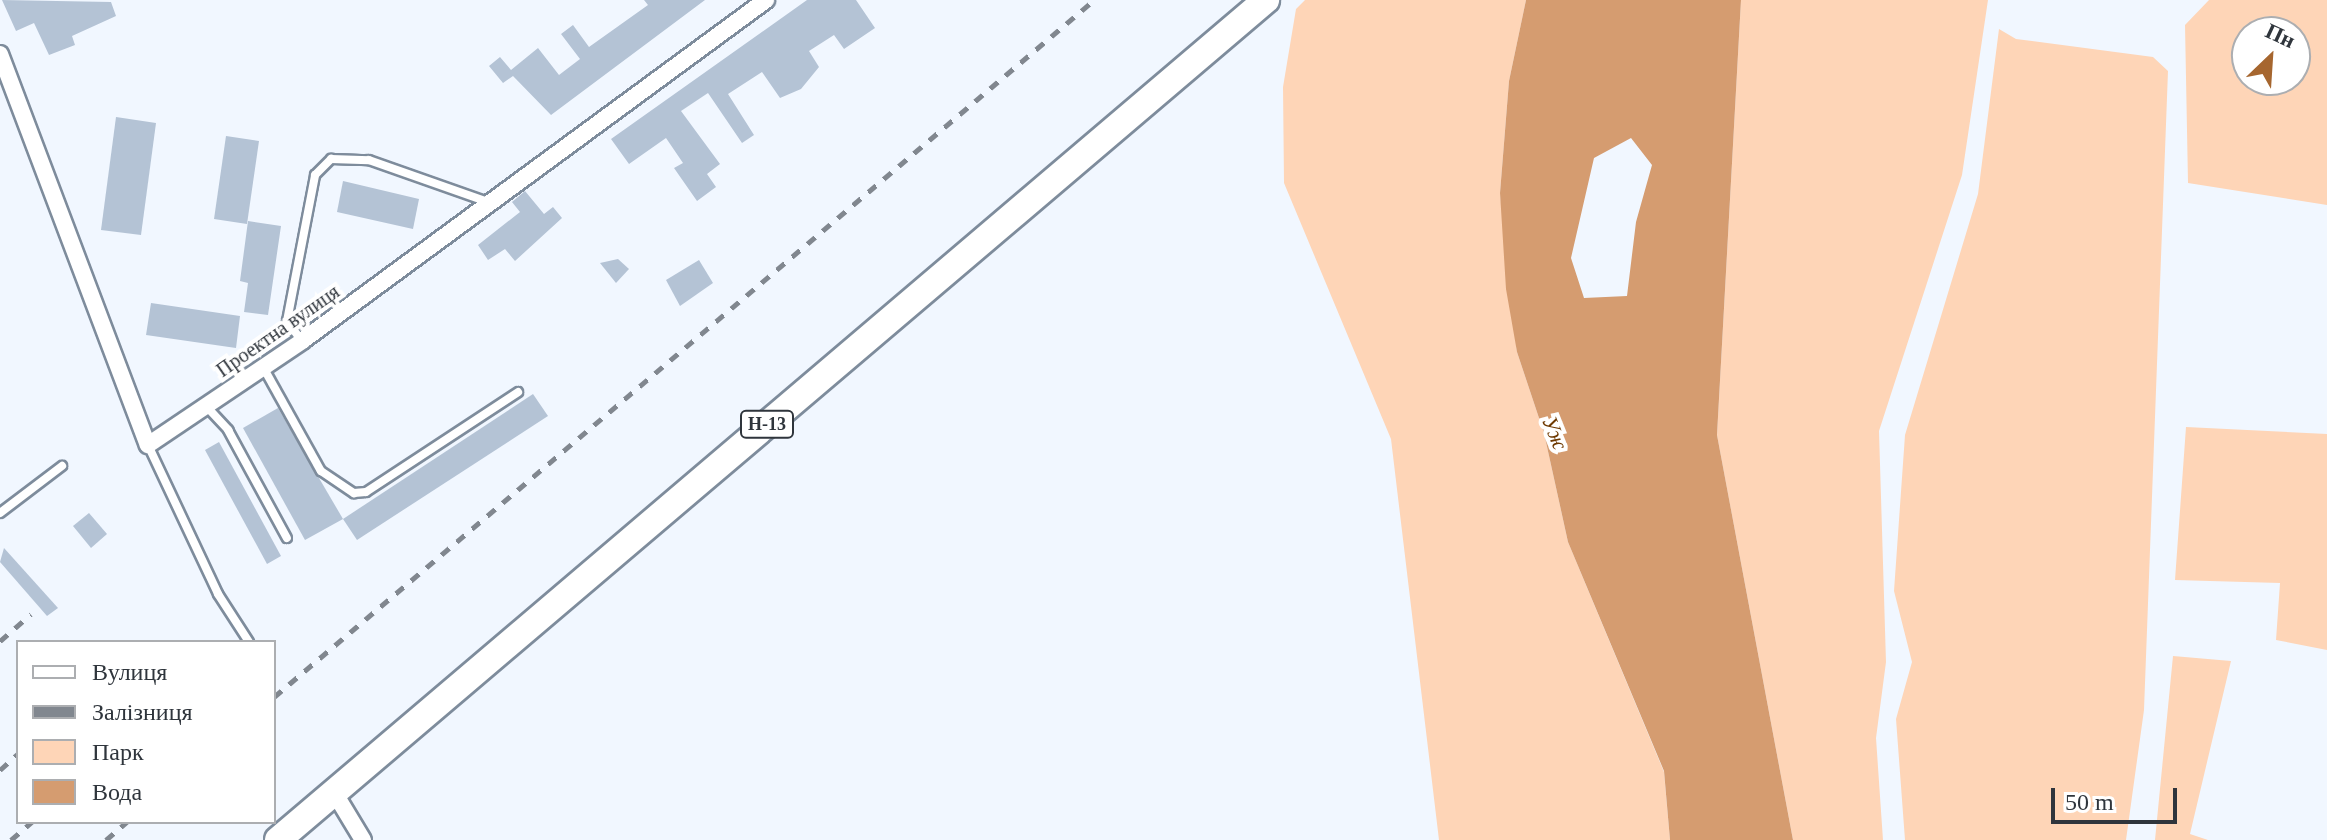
<!DOCTYPE html>
<meta charset="utf-8">
<style>
body{margin:0}
#map{position:relative;width:2327px;height:840px;overflow:hidden;background:#f1f7ff;font-family:"Times New Roman",serif}
div>[style]{position:absolute}
[style*='--x']{left:calc(var(--x)*1px);top:calc(var(--y)*1px);width:calc(var(--w)*1px);rotate:calc(var(--a)*1deg)}
.green>*{inset:0;background:#fed5b7}
.water>*{inset:0;background:#d59c70}
.building>*{inset:0;background:#b4c3d5}
.roads{filter:drop-shadow(2px 0 #7e8c9c) drop-shadow(-2px 0 #7e8c9c) drop-shadow(0 2px #7e8c9c) drop-shadow(0 -2px #7e8c9c)}
.lane>*{height:8px;margin:-4px;padding:0 4px;transform-origin:4px;border-radius:4px;background:#fff}
.street>*{height:16px;margin:-8px;padding:0 8px;transform-origin:8px;border-radius:8px;background:#fff}
.primary>*{height:26px;margin:-13px;padding:0 13px;transform-origin:13px;border-radius:13px;background:#fff}
.rail>*{height:5px;margin-top:-2.5px;transform-origin:0;background:repeating-linear-gradient(90deg,#81878f 0 10px,transparent 0 20px)}
span{translate:-50% -50%;white-space:nowrap;text-align:center;line-height:1.15;-webkit-text-stroke:8px #fff;paint-order:stroke}
.shield-label span{padding:2px 6px;background:#fff;border:2px solid;border-radius:6px;-webkit-text-stroke-width:0}
.shield-label{font-size:18px;color:#2f353c;font-weight:700}
.street-label{font-size:20px;color:#2f353c}
.water-label{font-size:22px;color:#6e3900;font-style:italic}
.legend{position:absolute;left:16px;top:640px;width:260px;height:184px;box-sizing:border-box;background:#fff;border:2px solid #acaeb1;margin:0;padding:10px 14px;list-style:none;font-size:24px;color:#2f353c}
.legend li{display:flex;align-items:center;gap:16px;height:40px}
.legend b{width:40px;border:2px solid #acaeb1}
.north{position:absolute;left:2231px;top:16px;width:80px;height:80px;box-sizing:border-box;background:#fff;border:2px solid #acaeb1;border-radius:50%;rotate:25deg;font-size:22px;font-weight:700;line-height:32px;text-align:center;color:#2f353c}
.north::after{content:'';display:block;margin:auto;width:28px;height:36px;background:#a6662f;clip-path:polygon(50% 0,100% 100%,50% 72%,0 100%)}
.scale{position:absolute;left:2051px;top:788px;width:126px;height:36px;box-sizing:border-box;border:4px solid #2f353c;border-top:0;padding-left:10px;font-size:24px;line-height:28px;white-space:nowrap;color:#2f353c;-webkit-text-stroke:6px #fff;paint-order:stroke}
</style>
<div id="map">
<div class="green">
<div style="clip-path:polygon(1305px 0,1526px 0,1509px 81px,1500px 193px,1517px 352px,1544px 433px,1568px 542px,1664px 772px,1670px 840px,1439px 840px,1391px 439px,1284px 183px,1283px 87px,1296px 9px)"></div>
<div style="clip-path:polygon(1741px 0,1988px 0,1962px 175px,1879px 431px,1886px 662px,1876px 738px,1883px 840px,1793px 840px,1717px 435px)"></div>
<div style="clip-path:polygon(evenodd,2209px 0,2327px 0,2327px 205px,2188px 183px,2185px 25px,2209px 0,2247px 32px,2295px 32px,2295px 80px,2247px 80px,2247px 32px)"></div>
<div style="clip-path:polygon(1999px 29px,2016px 39px,2153px 57px,2168px 71px,2144px 710px,2126px 840px,1905px 840px,1896px 719px,1912px 662px,1894px 591px,1905px 435px,1978px 194px)"></div>
<div style="clip-path:polygon(2186px 427px,2327px 434px,2327px 650px,2276px 640px,2280px 583px,2175px 580px)"></div>
<div style="clip-path:polygon(2173px 656px,2231px 661px,2190px 834px,2208px 840px,2155px 840px)"></div>
</div>
<div class="water">
<div style="clip-path:polygon(evenodd,1526px 0,1741px 0,1717px 435px,1793px 840px,1670px 840px,1664px 771px,1568px 542px,1544px 433px,1517px 352px,1506px 289px,1500px 193px,1509px 81px,1526px 0,1631px 138px,1652px 165px,1636px 222px,1627px 296px,1584px 298px,1571px 258px,1594px 158px,1631px 138px)"></div>
</div>
<div class="building">
<div style="clip-path:polygon(2px 0,111px 2px,116px 16px,72px 36px,75px 45px,49px 55px,34px 23px,16px 31px)"></div>
<div style="clip-path:polygon(644px 0,705px 0,551px 115px,513px 76px,503px 83px,489px 66px,500px 57px,511px 70px,538px 48px,559px 75px,580px 59px,561px 34px,573px 25px,589px 47px,648px 5px)"></div>
<div style="clip-path:polygon(807px 0,856px 0,875px 28px,844px 49px,834px 35px,809px 51px,819px 67px,801px 89px,780px 98px,762px 72px,728px 94px,754px 135px,742px 143px,708px 93px,681px 111px,720px 164px,707px 174px,716px 187px,697px 201px,674px 168px,683px 163px,666px 138px,629px 164px,611px 139px)"></div>
<div style="clip-path:polygon(116px 117px,156px 123px,141px 235px,101px 230px)"></div>
<div style="clip-path:polygon(226px 136px,259px 141px,247px 224px,214px 219px)"></div>
<div style="clip-path:polygon(343px 181px,419px 199px,413px 229px,337px 212px)"></div>
<div style="clip-path:polygon(525px 191px,544px 214px,553px 207px,562px 218px,515px 261px,505px 249px,488px 260px,478px 245px,520px 212px,512px 202px)"></div>
<div style="clip-path:polygon(248px 221px,281px 226px,268px 315px,244px 312px,248px 283px,240px 281px)"></div>
<div style="clip-path:polygon(618px 259px,629px 269px,616px 283px,600px 263px)"></div>
<div style="clip-path:polygon(699px 260px,713px 283px,680px 306px,666px 280px)"></div>
<div style="clip-path:polygon(151px 303px,240px 316px,236px 348px,146px 335px)"></div>
<div style="clip-path:polygon(533px 394px,548px 416px,357px 540px,343px 519px)"></div>
<div style="clip-path:polygon(278px 408px,343px 519px,305px 540px,243px 428px)"></div>
<div style="clip-path:polygon(219px 442px,281px 556px,267px 564px,205px 450px)"></div>
<div style="clip-path:polygon(89px 513px,107px 534px,91px 548px,73px 526px)"></div>
<div style="clip-path:polygon(4px 548px,58px 608px,47px 616px,0 562px)"></div>
</div>
<div class="roads">
<div class="lane">
<div style="--x:302;--y:341;--w:25;--a:-127"></div>
<div style="--x:287;--y:321;--w:149;--a:-79.1"></div>
<div style="--x:315;--y:175;--w:23;--a:-45"></div>
<div style="--x:331;--y:159;--w:38;--a:2"></div>
<div style="--x:369;--y:160;--w:126;--a:19.4"></div>
<div style="--x:263;--y:367;--w:119;--a:60.9"></div>
<div style="--x:321;--y:471;--w:40;--a:34"></div>
<div style="--x:354;--y:493;--w:12;--a:-5"></div>
<div style="--x:366;--y:492;--w:182;--a:-33.3"></div>
<div style="--x:206;--y:406;--w:33;--a:47"></div>
<div style="--x:228;--y:430;--w:123;--a:61.4"></div>
<div style="--x:148;--y:445;--w:165;--a:64.8"></div>
<div style="--x:218;--y:594;--w:57;--a:57.1"></div>
<div style="--x:0;--y:513;--w:78;--a:-37.2"></div>
</div>
<div class="street">
<div style="--x:0;--y:54;--w:418;--a:69.3"></div>
<div style="--x:148;--y:445;--w:186;--a:-34"></div>
<div style="--x:302;--y:341;--w:576;--a:-36.31"></div>
<div style="--x:334;--y:792;--w:56;--a:58.9"></div>
</div>
<div class="primary">
<div style="--x:278;--y:840;--w:1297;--a:-40.37"></div>
</div>
</div>
<div class="rail">
<div style="--x:0;--y:641;--w:41;--a:-41.1"></div>
<div style="--x:274;--y:697;--w:1076;--a:-40.36"></div>
<div style="--x:0;--y:770;--w:24;--a:-42"></div>
<div style="--x:11;--y:840;--w:28;--a:-41"></div>
<div style="--x:106;--y:840;--w:28;--a:-41"></div>
</div>
<div class="shield-label">
<span style="left:767px;top:424px">Н-13</span>
</div>
<div class="street-label">
<span style="left:278px;top:331px;rotate:-35deg">Проектна вулиця</span>
</div>
<div class="water-label">
<span style="left:1555px;top:433px;rotate:68deg">Уж</span>
</div>
<ul class="legend">
<li><b style="height:10px;background:#fff"></b>Вулиця</li>
<li><b style="height:10px;background:#81878f"></b>Залізниця</li>
<li><b style="height:22px;background:#fed5b7"></b>Парк</li>
<li><b style="height:22px;background:#d59c70"></b>Вода</li>
</ul>
<div class="north">Пн</div>
<div class="scale">50 m</div>
</div>
